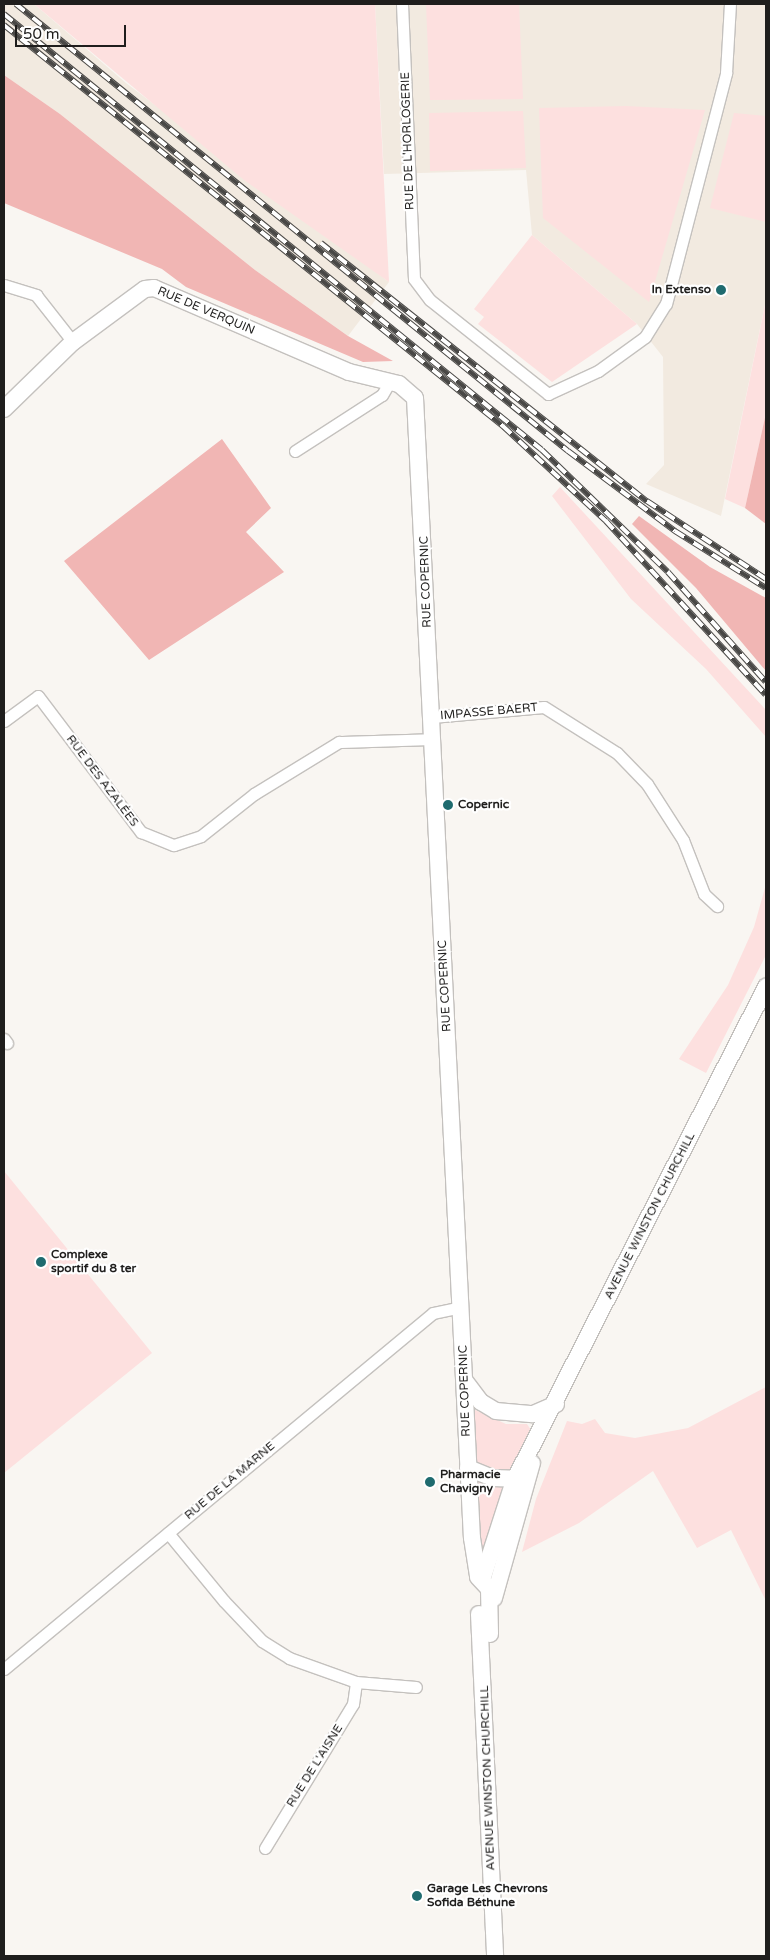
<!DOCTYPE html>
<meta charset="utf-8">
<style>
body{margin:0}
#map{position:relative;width:770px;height:1960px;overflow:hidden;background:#f9f6f2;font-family:"Varela Round",sans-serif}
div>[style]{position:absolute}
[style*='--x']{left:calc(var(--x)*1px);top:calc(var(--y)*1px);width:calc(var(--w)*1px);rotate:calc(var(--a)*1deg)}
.built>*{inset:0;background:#f2eae0}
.green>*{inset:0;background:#fde0df}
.forest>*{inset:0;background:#f1b6b4}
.roads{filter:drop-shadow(1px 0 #c4c1be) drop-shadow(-1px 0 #c4c1be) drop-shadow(0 1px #c4c1be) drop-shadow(0 -1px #c4c1be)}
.street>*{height:11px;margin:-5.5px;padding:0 5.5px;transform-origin:5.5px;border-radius:5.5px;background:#fff}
.secondary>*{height:16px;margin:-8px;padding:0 8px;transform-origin:8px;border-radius:8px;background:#fff}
.rail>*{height:5.5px;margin-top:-2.75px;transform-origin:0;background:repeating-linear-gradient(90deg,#fff 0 11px,#494846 0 22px);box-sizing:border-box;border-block:1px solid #494846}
.dots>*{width:14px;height:14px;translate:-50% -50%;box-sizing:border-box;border:2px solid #fff;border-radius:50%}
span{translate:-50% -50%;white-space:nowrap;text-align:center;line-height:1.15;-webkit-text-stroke:4.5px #fff;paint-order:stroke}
.street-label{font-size:12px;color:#1f1e1d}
.poi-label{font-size:12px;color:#1f1e1d;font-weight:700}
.right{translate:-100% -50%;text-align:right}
.left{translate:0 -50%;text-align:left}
.frame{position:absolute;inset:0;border:5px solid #1f1e1d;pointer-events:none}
.scale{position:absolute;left:15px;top:25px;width:111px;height:22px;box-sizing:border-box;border:2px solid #1f1e1d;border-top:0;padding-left:6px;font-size:15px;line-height:18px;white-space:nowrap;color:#1f1e1d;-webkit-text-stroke:4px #fff;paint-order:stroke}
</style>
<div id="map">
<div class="built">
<div style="clip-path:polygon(4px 4px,34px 4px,126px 83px,389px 282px,348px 336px,255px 270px,60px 114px,4px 75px)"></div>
<div style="clip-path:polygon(375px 4px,766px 4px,766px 300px,721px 516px,646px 484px,664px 465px,663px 357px,637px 324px,532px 235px,526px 170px,384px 174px)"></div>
</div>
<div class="green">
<div style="clip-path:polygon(34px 4px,375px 4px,389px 282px,244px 180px)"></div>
<div style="clip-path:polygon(426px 4px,519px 4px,523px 99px,430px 100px)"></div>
<div style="clip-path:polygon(626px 106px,705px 110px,649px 302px,543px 218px,539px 108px)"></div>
<div style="clip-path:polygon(523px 111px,526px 168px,430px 171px,429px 113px)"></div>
<div style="clip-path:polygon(734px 113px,766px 116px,766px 222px,710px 208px)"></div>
<div style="clip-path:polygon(532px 235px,637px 324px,552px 382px,478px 324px,484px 317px,474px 309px)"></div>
<div style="clip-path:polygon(766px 300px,766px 413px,745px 508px,725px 499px)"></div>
<div style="clip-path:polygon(560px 487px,766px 710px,766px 737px,706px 669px,631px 599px,552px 496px)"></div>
<div style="clip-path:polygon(766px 884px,766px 955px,706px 1073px,679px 1059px,728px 985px,754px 927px)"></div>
<div style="clip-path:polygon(4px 1171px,152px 1353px,4px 1473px)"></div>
<div style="clip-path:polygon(766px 1387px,766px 1601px,731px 1530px,697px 1548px,653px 1471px,579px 1523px,522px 1552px,536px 1499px,567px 1421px,582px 1424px,595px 1419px,605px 1433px,635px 1438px,688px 1428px)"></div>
<div style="clip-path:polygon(473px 1409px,506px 1424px,527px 1424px,531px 1430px,512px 1472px,506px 1475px,471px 1464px)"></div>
<div style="clip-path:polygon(474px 1477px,507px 1485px,484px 1552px,480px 1550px)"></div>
</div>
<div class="forest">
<div style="clip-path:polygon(4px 75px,60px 114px,255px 270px,348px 336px,393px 361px,363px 362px,186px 287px,162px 269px,4px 203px)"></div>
<div style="clip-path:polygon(766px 413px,766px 524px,745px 508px)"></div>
<div style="clip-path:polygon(222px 439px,271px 508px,246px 532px,284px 572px,149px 660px,64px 561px)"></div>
<div style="clip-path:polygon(639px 516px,710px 567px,766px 598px,766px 671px,696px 588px,632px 524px)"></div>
</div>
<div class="roads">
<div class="street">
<div style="--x:402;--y:4;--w:275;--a:87.5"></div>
<div style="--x:414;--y:279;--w:26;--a:53"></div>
<div style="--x:430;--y:300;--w:151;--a:38.5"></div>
<div style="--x:548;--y:394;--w:55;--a:-24.7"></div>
<div style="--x:598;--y:371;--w:58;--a:-35.9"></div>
<div style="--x:645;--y:337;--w:39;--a:-58"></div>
<div style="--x:666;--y:304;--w:239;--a:-75.4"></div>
<div style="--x:726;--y:73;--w:69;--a:-86.7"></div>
<div style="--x:4;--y:285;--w:34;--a:17"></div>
<div style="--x:36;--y:295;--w:60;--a:51.8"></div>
<div style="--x:295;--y:451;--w:103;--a:-32.8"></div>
<div style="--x:382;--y:395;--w:16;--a:-60"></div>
<div style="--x:432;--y:717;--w:112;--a:-5.1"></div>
<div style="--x:544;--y:707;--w:86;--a:32.2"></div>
<div style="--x:617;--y:753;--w:43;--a:45.9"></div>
<div style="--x:647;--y:784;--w:67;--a:57.3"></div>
<div style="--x:683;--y:840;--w:58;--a:68.7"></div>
<div style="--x:704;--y:894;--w:18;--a:43"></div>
<div style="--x:4;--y:721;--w:42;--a:-36.3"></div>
<div style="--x:38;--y:696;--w:171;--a:52.9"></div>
<div style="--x:141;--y:832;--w:35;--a:22"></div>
<div style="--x:174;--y:845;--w:28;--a:-18"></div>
<div style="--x:201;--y:836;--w:68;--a:-38.4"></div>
<div style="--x:254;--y:794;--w:100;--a:-31.5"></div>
<div style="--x:339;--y:742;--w:94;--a:-1.8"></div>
<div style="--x:4;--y:1039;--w:5;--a:53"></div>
<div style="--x:168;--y:1533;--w:88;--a:50.5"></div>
<div style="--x:224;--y:1601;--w:55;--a:46.5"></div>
<div style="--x:262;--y:1641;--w:32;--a:32"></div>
<div style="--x:289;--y:1658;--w:71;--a:19.7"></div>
<div style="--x:356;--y:1682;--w:60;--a:4.8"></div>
<div style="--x:4;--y:1669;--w:557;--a:-39.69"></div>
<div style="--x:433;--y:1313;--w:29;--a:-12"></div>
<div style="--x:265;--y:1848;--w:169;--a:-58.6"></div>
<div style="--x:353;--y:1704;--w:22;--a:-82"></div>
</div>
<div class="secondary">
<div style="--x:4;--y:409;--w:96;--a:-44.2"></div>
<div style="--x:73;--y:342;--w:89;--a:-36.4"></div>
<div style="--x:145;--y:289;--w:9;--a:-6"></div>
<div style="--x:154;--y:288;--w:212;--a:23.3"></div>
<div style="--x:349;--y:372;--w:51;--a:13.5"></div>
<div style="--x:399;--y:384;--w:21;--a:41"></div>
<div style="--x:415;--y:398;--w:1141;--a:87.14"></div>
<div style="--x:472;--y:1538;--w:39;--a:81"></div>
<div style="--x:478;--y:1577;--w:16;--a:47"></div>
<div style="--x:489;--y:1589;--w:45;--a:88.7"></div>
<div style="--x:465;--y:1381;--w:26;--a:53"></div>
<div style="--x:481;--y:1402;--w:17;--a:31"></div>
<div style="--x:496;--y:1411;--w:37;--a:5"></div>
<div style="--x:533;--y:1414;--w:25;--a:-23"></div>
<div style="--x:468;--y:1468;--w:27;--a:22"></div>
<div style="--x:493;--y:1478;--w:30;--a:2"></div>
<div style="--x:482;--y:1580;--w:104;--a:-72.1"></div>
<div style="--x:514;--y:1481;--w:555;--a:-62.97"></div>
<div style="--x:494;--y:1598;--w:140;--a:-74.3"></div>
<div style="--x:479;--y:1614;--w:342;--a:87.3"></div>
</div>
</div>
<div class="rail">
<div style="--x:16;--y:4;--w:710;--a:39"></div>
<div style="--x:568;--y:451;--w:134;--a:36.8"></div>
<div style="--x:675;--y:531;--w:107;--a:32.1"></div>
<div style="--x:4;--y:14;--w:692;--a:39.02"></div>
<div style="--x:542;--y:450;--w:175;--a:44.1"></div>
<div style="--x:668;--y:572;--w:147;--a:48.3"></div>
<div style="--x:4;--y:25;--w:640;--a:38.79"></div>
<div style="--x:503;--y:426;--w:140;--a:42.7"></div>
<div style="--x:606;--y:521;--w:236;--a:47.4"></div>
<div style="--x:321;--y:243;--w:416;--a:38.4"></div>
<div style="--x:647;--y:501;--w:142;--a:33.2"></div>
</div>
<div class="dots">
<div style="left:721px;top:290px;background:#1f6b6f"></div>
<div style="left:448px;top:805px;background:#1f6b6f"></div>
<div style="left:41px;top:1262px;background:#1f6b6f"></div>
<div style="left:430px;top:1482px;background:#1f6b6f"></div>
<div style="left:417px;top:1896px;background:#1f6b6f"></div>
</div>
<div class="street-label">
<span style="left:408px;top:141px;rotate:-92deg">RUE DE L'HORLOGERIE</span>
<span style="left:206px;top:311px;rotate:23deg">RUE DE VERQUIN</span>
<span style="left:426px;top:582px;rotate:-92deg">RUE COPERNIC</span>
<span style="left:489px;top:712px;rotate:-5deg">IMPASSE BAERT</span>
<span style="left:102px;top:781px;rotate:53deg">RUE DES AZALÉES</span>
<span style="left:445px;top:986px;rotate:-93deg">RUE COPERNIC</span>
<span style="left:650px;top:1216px;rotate:-63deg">AVENUE WINSTON CHURCHILL</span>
<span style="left:465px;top:1391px;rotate:-92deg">RUE COPERNIC</span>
<span style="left:230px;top:1481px;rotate:-40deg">RUE DE LA MARNE</span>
<span style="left:315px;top:1766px;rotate:-58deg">RUE DE L'AISNE</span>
<span style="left:488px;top:1778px;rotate:-92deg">AVENUE WINSTON CHURCHILL</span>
</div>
<div class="poi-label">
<span class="right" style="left:711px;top:290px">In Extenso</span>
<span class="left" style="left:458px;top:805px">Copernic</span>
<span class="left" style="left:51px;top:1262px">Complexe<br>sportif du 8 ter</span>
<span class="left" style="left:440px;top:1482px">Pharmacie<br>Chavigny</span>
<span class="left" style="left:427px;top:1896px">Garage Les Chevrons<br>Sofida Béthune</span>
</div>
<div class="frame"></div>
<div class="scale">50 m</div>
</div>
